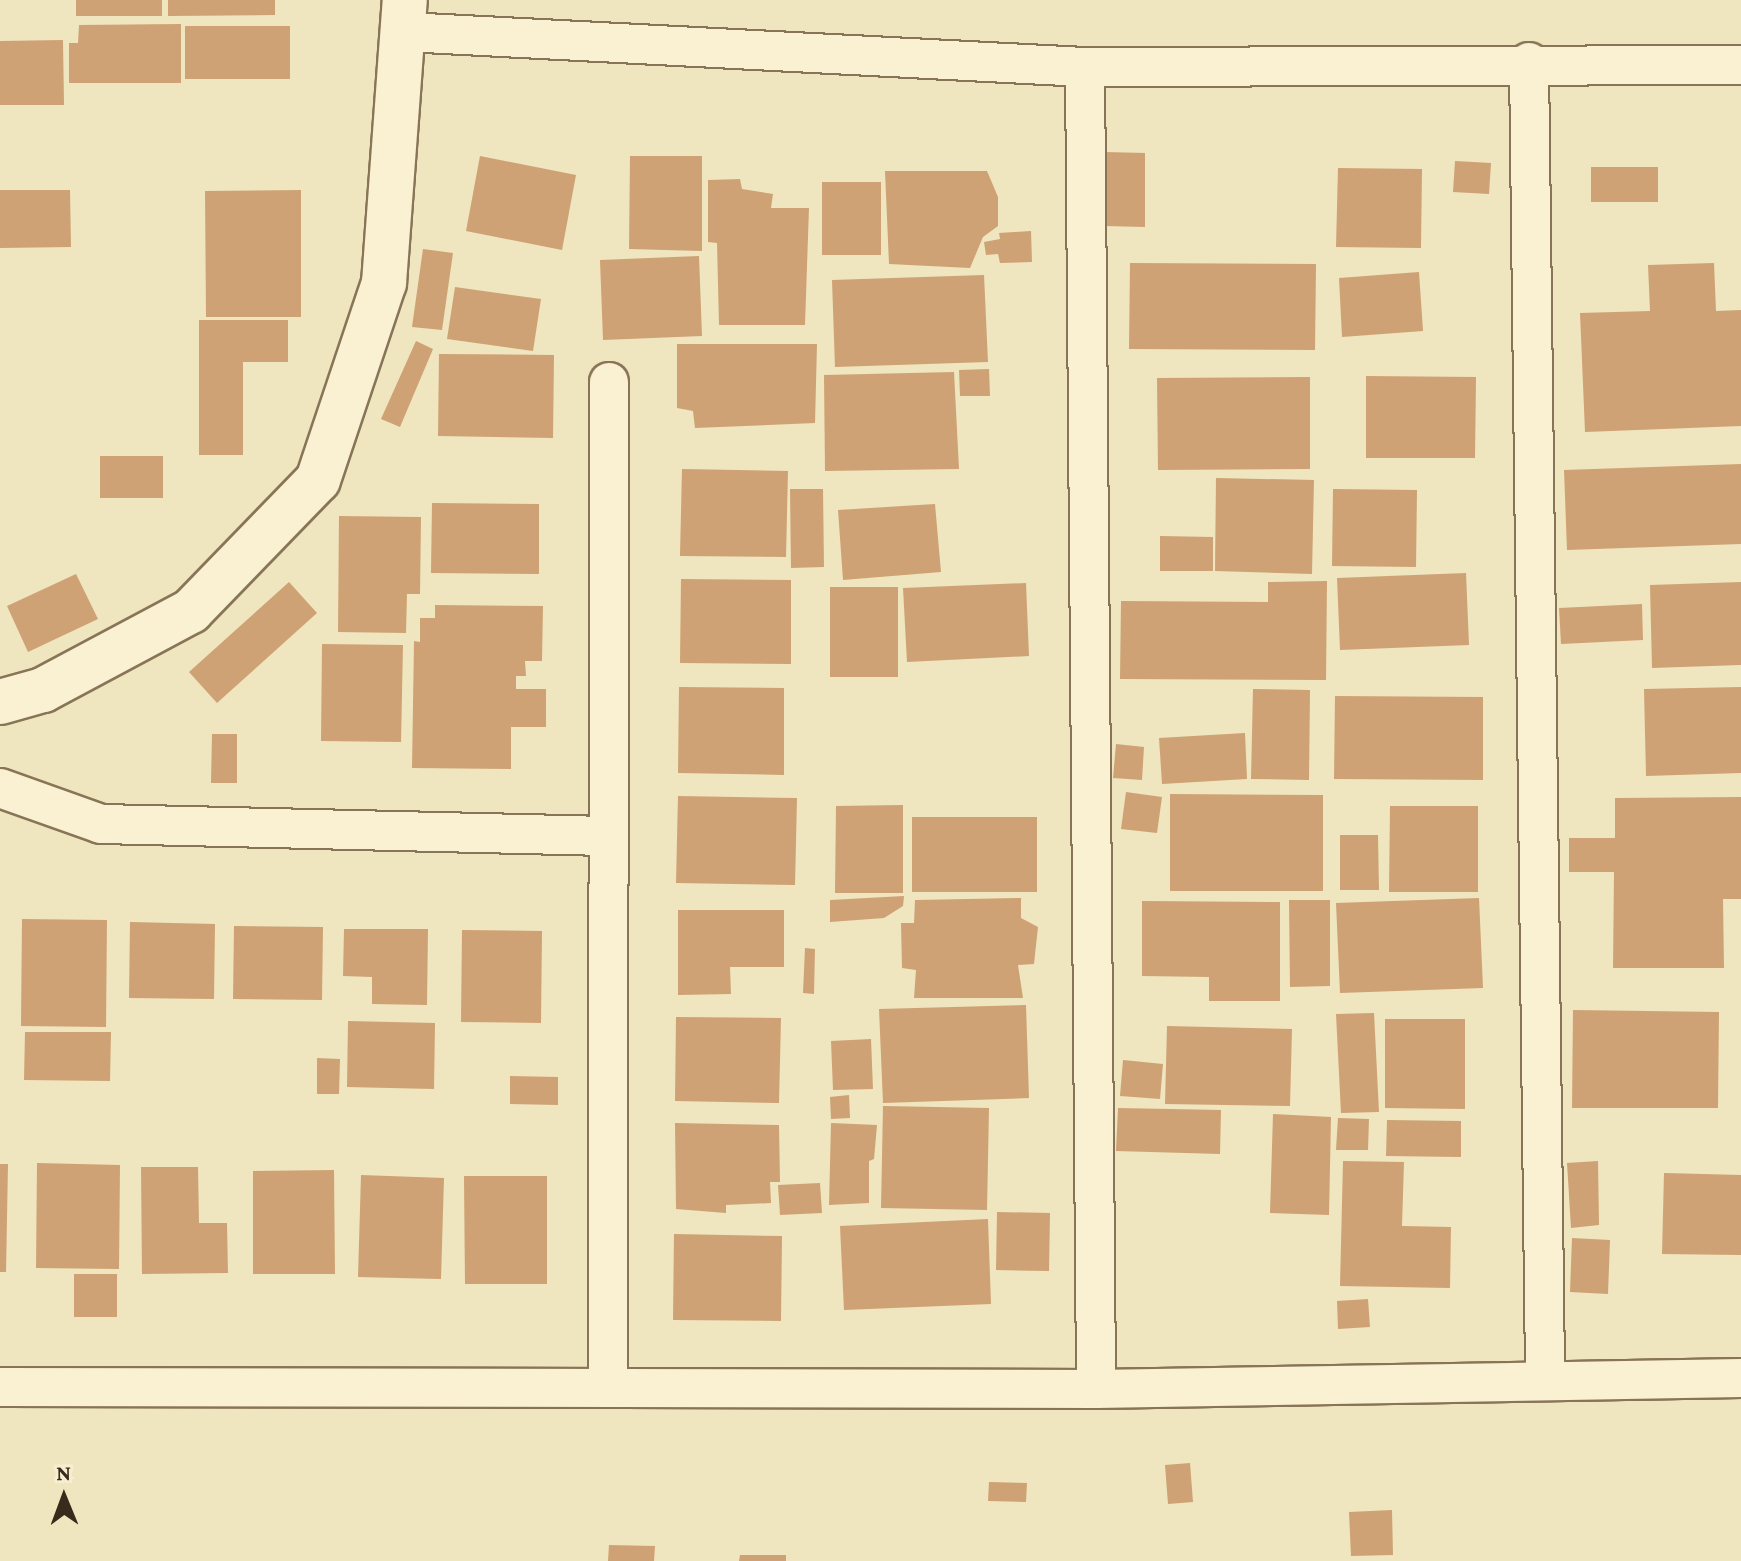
<!DOCTYPE html>
<style>
body{margin:0}
#map{position:relative;width:1741px;height:1561px;overflow:hidden;background:#efe5bf;font-family:"Crimson Pro",serif}
div>[style]{position:absolute}
[style*='--x']{left:calc(var(--x)*1px);top:calc(var(--y)*1px);width:calc(var(--w)*1px);rotate:calc(var(--a)*1deg)}
.building>*{inset:0;background:#cea274}
.roads{filter:drop-shadow(2px 0 #887557) drop-shadow(-2px 0 #887557) drop-shadow(0 2px #887557) drop-shadow(0 -2px #887557)}
.minor>*{height:38px;margin:-19px;padding:0 19px;transform-origin:19px;border-radius:19px;background:#f9f1d2}
.tertiary>*{height:44px;margin:-22px;padding:0 22px;transform-origin:22px;border-radius:22px;background:#f9f1d2}
span{translate:-50% -50%;white-space:nowrap;text-align:center;line-height:1.15;-webkit-text-stroke:6px #f6eecf;paint-order:stroke}
.north{position:absolute;left:24px;top:1457px;width:80px;height:80px;-webkit-text-stroke:6px #f6eecf;paint-order:stroke;rotate:359deg;font-size:22px;font-weight:700;line-height:32px;text-align:center;color:#372b1c}
.north::after{content:'';display:block;margin:auto;width:28px;height:36px;background:#372b1c;clip-path:polygon(50% 0,100% 100%,50% 72%,0 100%)}
</style>
<div id="map">
<div class="building">
<div style="clip-path:polygon(76px 0,162px 0,162px 16px,76px 16px)"></div>
<div style="clip-path:polygon(168px 0,275px 0,275px 15px,168px 16px)"></div>
<div style="clip-path:polygon(181px 24px,181px 83px,69px 83px,69px 43px,78px 43px,79px 25px)"></div>
<div style="clip-path:polygon(185px 26px,290px 26px,290px 79px,185px 79px)"></div>
<div style="clip-path:polygon(63px 40px,64px 105px,0 105px,0 41px)"></div>
<div style="clip-path:polygon(1105px 152px,1145px 153px,1145px 227px,1105px 226px)"></div>
<div style="clip-path:polygon(480px 156px,576px 175px,562px 250px,466px 231px)"></div>
<div style="clip-path:polygon(630px 156px,702px 156px,702px 251px,629px 249px)"></div>
<div style="clip-path:polygon(1455px 161px,1491px 163px,1489px 194px,1453px 192px)"></div>
<div style="clip-path:polygon(1591px 167px,1658px 167px,1658px 202px,1591px 202px)"></div>
<div style="clip-path:polygon(1338px 168px,1422px 169px,1421px 248px,1336px 247px)"></div>
<div style="clip-path:polygon(885px 171px,987px 171px,998px 197px,998px 226px,983px 237px,970px 268px,889px 264px)"></div>
<div style="clip-path:polygon(740px 179px,742px 189px,773px 194px,771px 208px,809px 208px,805px 325px,719px 325px,717px 243px,708px 242px,708px 180px)"></div>
<div style="clip-path:polygon(822px 182px,881px 182px,881px 255px,822px 255px)"></div>
<div style="clip-path:polygon(0 190px,70px 190px,71px 247px,0 248px)"></div>
<div style="clip-path:polygon(301px 190px,301px 317px,206px 317px,205px 191px)"></div>
<div style="clip-path:polygon(1031px 231px,1032px 262px,1000px 263px,998px 254px,986px 255px,984px 242px,1000px 239px,999px 233px)"></div>
<div style="clip-path:polygon(423px 249px,453px 253px,442px 330px,412px 327px)"></div>
<div style="clip-path:polygon(699px 256px,702px 336px,603px 340px,600px 260px)"></div>
<div style="clip-path:polygon(1130px 263px,1316px 264px,1315px 350px,1129px 349px)"></div>
<div style="clip-path:polygon(1714px 263px,1716px 311px,1741px 310px,1741px 426px,1585px 432px,1580px 313px,1650px 311px,1648px 265px)"></div>
<div style="clip-path:polygon(1419px 272px,1423px 331px,1342px 337px,1339px 278px)"></div>
<div style="clip-path:polygon(984px 275px,988px 362px,835px 367px,832px 280px)"></div>
<div style="clip-path:polygon(455px 287px,541px 299px,533px 351px,447px 339px)"></div>
<div style="clip-path:polygon(199px 320px,288px 320px,288px 362px,243px 362px,243px 455px,199px 455px)"></div>
<div style="clip-path:polygon(416px 341px,433px 349px,400px 427px,381px 419px)"></div>
<div style="clip-path:polygon(677px 344px,817px 344px,815px 423px,695px 428px,693px 411px,677px 408px)"></div>
<div style="clip-path:polygon(439px 354px,554px 355px,553px 438px,438px 436px)"></div>
<div style="clip-path:polygon(989px 369px,990px 396px,960px 396px,959px 370px)"></div>
<div style="clip-path:polygon(954px 372px,959px 469px,825px 471px,824px 375px)"></div>
<div style="clip-path:polygon(1366px 376px,1476px 377px,1475px 458px,1366px 458px)"></div>
<div style="clip-path:polygon(1310px 377px,1310px 469px,1158px 470px,1157px 378px)"></div>
<div style="clip-path:polygon(100px 456px,163px 456px,163px 498px,100px 498px)"></div>
<div style="clip-path:polygon(1741px 464px,1741px 544px,1567px 550px,1564px 470px)"></div>
<div style="clip-path:polygon(682px 469px,788px 471px,786px 557px,680px 556px)"></div>
<div style="clip-path:polygon(1216px 478px,1314px 480px,1312px 574px,1215px 571px)"></div>
<div style="clip-path:polygon(790px 489px,823px 489px,824px 567px,791px 568px)"></div>
<div style="clip-path:polygon(1333px 489px,1417px 490px,1416px 567px,1332px 566px)"></div>
<div style="clip-path:polygon(432px 503px,539px 504px,539px 574px,431px 573px)"></div>
<div style="clip-path:polygon(935px 504px,941px 572px,843px 580px,838px 510px)"></div>
<div style="clip-path:polygon(339px 516px,421px 517px,420px 594px,407px 594px,406px 633px,338px 632px)"></div>
<div style="clip-path:polygon(1160px 536px,1213px 537px,1213px 571px,1160px 571px)"></div>
<div style="clip-path:polygon(1466px 573px,1469px 645px,1340px 650px,1337px 578px)"></div>
<div style="clip-path:polygon(76px 574px,98px 619px,28px 652px,7px 606px)"></div>
<div style="clip-path:polygon(681px 579px,791px 580px,791px 664px,680px 663px)"></div>
<div style="clip-path:polygon(1327px 581px,1326px 680px,1120px 679px,1121px 601px,1268px 602px,1268px 582px)"></div>
<div style="clip-path:polygon(289px 582px,317px 613px,217px 703px,189px 672px)"></div>
<div style="clip-path:polygon(1741px 582px,1741px 665px,1652px 668px,1650px 585px)"></div>
<div style="clip-path:polygon(1026px 583px,1029px 656px,907px 662px,903px 588px)"></div>
<div style="clip-path:polygon(830px 587px,898px 587px,898px 677px,830px 677px)"></div>
<div style="clip-path:polygon(1642px 604px,1643px 640px,1561px 644px,1559px 608px)"></div>
<div style="clip-path:polygon(435px 605px,543px 606px,542px 661px,525px 661px,526px 676px,516px 676px,516px 689px,546px 689px,546px 727px,511px 727px,511px 769px,412px 768px,414px 641px,420px 642px,420px 618px,435px 618px)"></div>
<div style="clip-path:polygon(322px 644px,403px 645px,401px 742px,321px 741px)"></div>
<div style="clip-path:polygon(679px 687px,784px 688px,784px 775px,678px 773px)"></div>
<div style="clip-path:polygon(1741px 687px,1741px 773px,1646px 776px,1644px 689px)"></div>
<div style="clip-path:polygon(1253px 689px,1310px 690px,1309px 780px,1251px 779px)"></div>
<div style="clip-path:polygon(1335px 696px,1483px 697px,1483px 780px,1334px 779px)"></div>
<div style="clip-path:polygon(1245px 733px,1247px 779px,1162px 784px,1159px 738px)"></div>
<div style="clip-path:polygon(212px 734px,237px 734px,237px 783px,211px 783px)"></div>
<div style="clip-path:polygon(1116px 744px,1144px 747px,1142px 780px,1113px 778px)"></div>
<div style="clip-path:polygon(1126px 792px,1162px 797px,1157px 833px,1121px 829px)"></div>
<div style="clip-path:polygon(1170px 794px,1323px 795px,1323px 891px,1170px 891px)"></div>
<div style="clip-path:polygon(678px 796px,797px 798px,795px 885px,676px 883px)"></div>
<div style="clip-path:polygon(1741px 797px,1741px 899px,1723px 899px,1724px 968px,1613px 968px,1614px 872px,1569px 872px,1569px 838px,1615px 838px,1615px 798px)"></div>
<div style="clip-path:polygon(903px 805px,903px 893px,835px 893px,836px 806px)"></div>
<div style="clip-path:polygon(1390px 806px,1478px 806px,1478px 892px,1389px 892px)"></div>
<div style="clip-path:polygon(912px 817px,1037px 817px,1037px 892px,912px 892px)"></div>
<div style="clip-path:polygon(1340px 835px,1378px 835px,1379px 890px,1340px 890px)"></div>
<div style="clip-path:polygon(904px 896px,903px 906px,884px 918px,830px 922px,830px 900px)"></div>
<div style="clip-path:polygon(1021px 898px,1021px 918px,1038px 927px,1034px 964px,1018px 965px,1023px 998px,914px 998px,916px 970px,902px 968px,901px 923px,914px 923px,915px 900px)"></div>
<div style="clip-path:polygon(1479px 898px,1483px 988px,1340px 993px,1336px 903px)"></div>
<div style="clip-path:polygon(1289px 900px,1330px 900px,1330px 986px,1290px 987px)"></div>
<div style="clip-path:polygon(1142px 901px,1280px 902px,1280px 1001px,1209px 1001px,1209px 977px,1142px 976px)"></div>
<div style="clip-path:polygon(678px 910px,784px 910px,784px 967px,730px 967px,731px 994px,678px 995px)"></div>
<div style="clip-path:polygon(22px 919px,107px 920px,106px 1027px,21px 1026px)"></div>
<div style="clip-path:polygon(130px 922px,215px 924px,214px 999px,129px 998px)"></div>
<div style="clip-path:polygon(234px 926px,323px 927px,322px 1000px,233px 999px)"></div>
<div style="clip-path:polygon(344px 929px,428px 929px,427px 1005px,372px 1004px,372px 977px,343px 976px)"></div>
<div style="clip-path:polygon(462px 930px,542px 931px,541px 1023px,461px 1022px)"></div>
<div style="clip-path:polygon(805px 948px,815px 949px,814px 994px,803px 993px)"></div>
<div style="clip-path:polygon(1026px 1005px,1029px 1098px,883px 1103px,879px 1009px)"></div>
<div style="clip-path:polygon(1573px 1010px,1719px 1012px,1718px 1108px,1572px 1108px)"></div>
<div style="clip-path:polygon(1374px 1013px,1379px 1112px,1341px 1113px,1336px 1014px)"></div>
<div style="clip-path:polygon(676px 1017px,781px 1018px,779px 1103px,675px 1101px)"></div>
<div style="clip-path:polygon(1385px 1019px,1465px 1019px,1465px 1109px,1385px 1108px)"></div>
<div style="clip-path:polygon(348px 1021px,435px 1023px,434px 1089px,347px 1087px)"></div>
<div style="clip-path:polygon(1167px 1026px,1292px 1029px,1290px 1106px,1165px 1104px)"></div>
<div style="clip-path:polygon(25px 1032px,111px 1032px,110px 1081px,24px 1080px)"></div>
<div style="clip-path:polygon(871px 1039px,873px 1089px,833px 1090px,831px 1041px)"></div>
<div style="clip-path:polygon(317px 1058px,340px 1059px,339px 1094px,317px 1094px)"></div>
<div style="clip-path:polygon(1123px 1060px,1163px 1064px,1160px 1099px,1120px 1096px)"></div>
<div style="clip-path:polygon(510px 1076px,558px 1077px,558px 1105px,510px 1104px)"></div>
<div style="clip-path:polygon(849px 1095px,850px 1118px,831px 1119px,830px 1097px)"></div>
<div style="clip-path:polygon(883px 1106px,989px 1108px,987px 1210px,881px 1208px)"></div>
<div style="clip-path:polygon(1118px 1108px,1221px 1110px,1220px 1154px,1116px 1151px)"></div>
<div style="clip-path:polygon(1273px 1114px,1331px 1117px,1329px 1215px,1270px 1213px)"></div>
<div style="clip-path:polygon(1338px 1118px,1369px 1119px,1368px 1150px,1336px 1150px)"></div>
<div style="clip-path:polygon(1387px 1120px,1461px 1121px,1461px 1157px,1386px 1156px)"></div>
<div style="clip-path:polygon(675px 1123px,779px 1125px,780px 1182px,770px 1182px,771px 1203px,726px 1205px,726px 1213px,676px 1209px)"></div>
<div style="clip-path:polygon(831px 1123px,877px 1125px,874px 1159px,869px 1161px,869px 1203px,829px 1205px)"></div>
<div style="clip-path:polygon(1343px 1161px,1404px 1162px,1402px 1226px,1451px 1227px,1450px 1288px,1340px 1286px)"></div>
<div style="clip-path:polygon(1598px 1161px,1599px 1225px,1571px 1228px,1567px 1163px)"></div>
<div style="clip-path:polygon(37px 1163px,120px 1165px,119px 1269px,36px 1268px)"></div>
<div style="clip-path:polygon(0 1164px,8px 1164px,6px 1272px,0 1272px)"></div>
<div style="clip-path:polygon(141px 1167px,198px 1167px,199px 1223px,227px 1223px,228px 1273px,142px 1274px)"></div>
<div style="clip-path:polygon(334px 1170px,335px 1274px,253px 1274px,253px 1171px)"></div>
<div style="clip-path:polygon(1664px 1173px,1741px 1175px,1741px 1255px,1662px 1254px)"></div>
<div style="clip-path:polygon(361px 1175px,444px 1178px,441px 1279px,358px 1277px)"></div>
<div style="clip-path:polygon(464px 1176px,547px 1176px,547px 1284px,465px 1284px)"></div>
<div style="clip-path:polygon(820px 1183px,822px 1213px,780px 1215px,778px 1185px)"></div>
<div style="clip-path:polygon(997px 1212px,1050px 1213px,1049px 1271px,996px 1270px)"></div>
<div style="clip-path:polygon(988px 1219px,991px 1304px,844px 1310px,840px 1226px)"></div>
<div style="clip-path:polygon(674px 1234px,782px 1236px,781px 1321px,673px 1320px)"></div>
<div style="clip-path:polygon(1572px 1238px,1610px 1240px,1608px 1294px,1570px 1292px)"></div>
<div style="clip-path:polygon(74px 1274px,117px 1274px,117px 1317px,74px 1317px)"></div>
<div style="clip-path:polygon(1368px 1299px,1370px 1327px,1338px 1329px,1337px 1301px)"></div>
<div style="clip-path:polygon(1190px 1463px,1193px 1502px,1168px 1504px,1165px 1465px)"></div>
<div style="clip-path:polygon(989px 1482px,1027px 1483px,1026px 1502px,988px 1501px)"></div>
<div style="clip-path:polygon(1392px 1510px,1393px 1555px,1351px 1556px,1349px 1512px)"></div>
<div style="clip-path:polygon(609px 1545px,655px 1546px,654px 1561px,608px 1561px)"></div>
<div style="clip-path:polygon(740px 1555px,786px 1555px,786px 1561px,739px 1561px)"></div>
</div>
<div class="roads">
<div class="minor">
<div style="--x:405;--y:32;--w:681;--a:2.95"></div>
<div style="--x:1085;--y:67;--w:656;--a:-0.17"></div>
<div style="--x:1529;--y:62;--w:1318;--a:89.3"></div>
<div style="--x:1085;--y:67;--w:1322;--a:89.52"></div>
<div style="--x:0;--y:788;--w:107;--a:19.6"></div>
<div style="--x:101;--y:824;--w:507;--a:1.36"></div>
<div style="--x:0;--y:1387;--w:1096;--a:0.1"></div>
<div style="--x:1096;--y:1389;--w:645;--a:-0.98"></div>
<div style="--x:608;--y:1388;--w:1006;--a:-89.94"></div>
</div>
<div class="tertiary">
<div style="--x:0;--y:702;--w:45;--a:-15.6"></div>
<div style="--x:43;--y:690;--w:168;--a:-28.1"></div>
<div style="--x:191;--y:611;--w:182;--a:-45.9"></div>
<div style="--x:318;--y:480;--w:208;--a:-71.5"></div>
<div style="--x:384;--y:283;--w:284;--a:-85.8"></div>
</div>
</div>
<div class="north">N</div>
</div>
